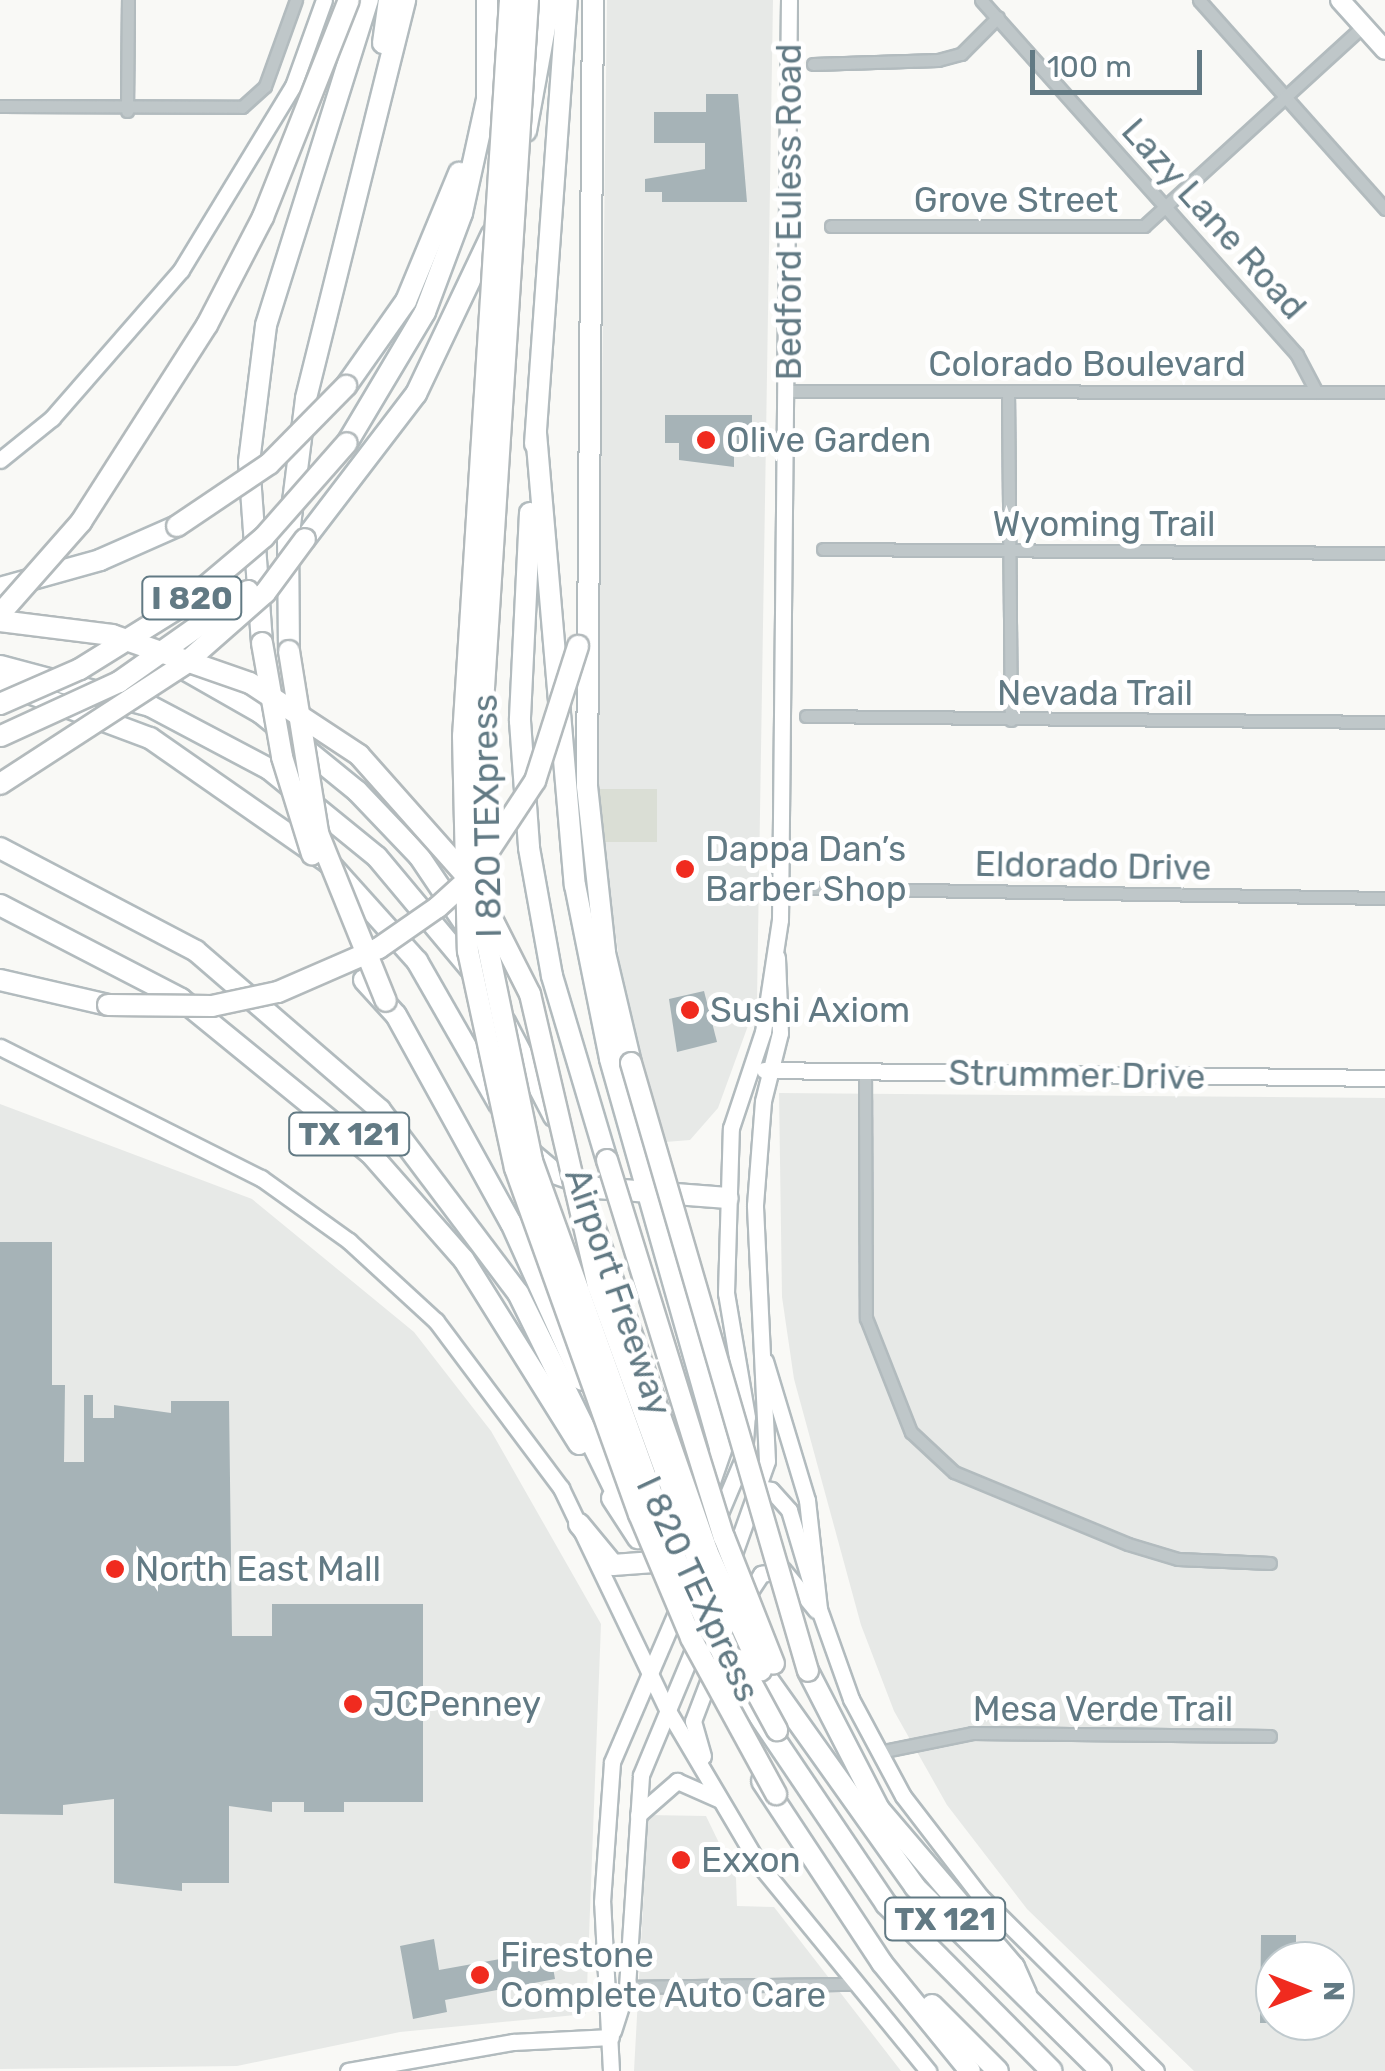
<!DOCTYPE html>
<meta charset="utf-8">
<style>
body{margin:0}
#map{position:relative;width:1385px;height:2071px;overflow:hidden;background:#f9f9f6;font-family:Rubik,sans-serif}
div>[style]{position:absolute}
[style*='--x']{left:calc(var(--x)*1px);top:calc(var(--y)*1px);width:calc(var(--w)*1px);rotate:calc(var(--a)*1deg)}
.built>*{inset:0;background:#e7e9e7}
.green>*{inset:0;background:#daded5}
.building>*{inset:0;background:#a6b3b7}
.roads{filter:drop-shadow(2px 0 #b2bbbe) drop-shadow(-2px 0 #b2bbbe) drop-shadow(0 2px #b2bbbe) drop-shadow(0 -2px #b2bbbe)}
.street>*{height:11px;margin:-5.5px;padding:0 5.5px;transform-origin:5.5px;border-radius:5.5px;background:#bfc7c9}
.secondary>*{height:15px;margin:-7.5px;padding:0 7.5px;transform-origin:7.5px;border-radius:7.5px;background:#fff}
.primary>*{height:18px;margin:-9px;padding:0 9px;transform-origin:9px;border-radius:9px;background:#fff}
.highway>*{height:20px;margin:-10px;padding:0 10px;transform-origin:10px;border-radius:10px;background:#fff}
.bridges{filter:drop-shadow(2px 0 #b3babc) drop-shadow(-2px 0 #b3babc) drop-shadow(0 2px #b3babc) drop-shadow(0 -2px #b3babc)}
.highway-bridge>*{height:20px;margin:-10px;padding:0 10px;transform-origin:10px;border-radius:10px;background:#fff}
.dots>*{width:28px;height:28px;translate:-50% -50%;box-sizing:border-box;border:5px solid #fff;border-radius:50%}
span{translate:-50% -50%;white-space:nowrap;text-align:center;line-height:1.15;-webkit-text-stroke:10px #fff;paint-order:stroke}
.shield-label span{padding:2px 8px;background:#fff;border:2px solid;border-radius:8px;-webkit-text-stroke-width:0}
.shield-label{font-size:32px;color:#627a84;font-weight:700}
.street-label{font-size:35px;color:#627a84}
.poi-label{font-size:35px;color:#627a84}
.left{translate:0 -50%;text-align:left}
.north{position:absolute;left:1255px;top:1941px;width:100px;height:100px;box-sizing:border-box;background:#fff;border:2px solid #c0cace;border-radius:50%;rotate:90deg;font-size:28px;font-weight:700;line-height:40px;text-align:center;color:#627a84}
.north::after{content:'';display:block;margin:auto;width:35px;height:45px;background:#f02b1f;clip-path:polygon(50% 0,100% 100%,50% 72%,0 100%)}
.scale{position:absolute;left:1030px;top:50px;width:172px;height:45px;box-sizing:border-box;border:5px solid #627a84;border-top:0;padding-left:12px;font-size:30px;line-height:35px;white-space:nowrap;color:#627a84;-webkit-text-stroke:8px #fff;paint-order:stroke}
</style>
<div id="map">
<div class="built">
<div style="clip-path:polygon(607px 0,773px 0,757px 1001px,718px 1108px,690px 1140px,665px 1142px,625px 1003px,603px 842px,657px 841px,657px 789px,597px 789px)"></div>
<div style="clip-path:polygon(evenodd,779px 1093px,1385px 1098px,1385px 2071px,1194px 2071px,1027px 1909px,947px 1805px,894px 1711px,861px 1625px,794px 1379px,782px 1297px,779px 1093px,1275px 1961px,1335px 1961px,1335px 2021px,1275px 2021px,1275px 1961px)"></div>
<div style="clip-path:polygon(0 1104px,252px 1199px,414px 1332px,491px 1431px,601px 1624px,586px 2014px,400px 2032px,237px 2066px,0 2069px)"></div>
<div style="clip-path:polygon(648px 1815px,706px 1816px,736px 1878px,737px 1906px,774px 1907px,901px 2071px,634px 2071px)"></div>
</div>
<div class="green">
<div style="clip-path:polygon(597px 789px,657px 789px,657px 842px,603px 842px)"></div>
</div>
<div class="building">
<div style="clip-path:polygon(706px 94px,738px 94px,747px 202px,662px 202px,662px 192px,645px 192px,645px 179px,705px 169px,705px 143px,654px 143px,654px 112px,706px 112px)"></div>
<div style="clip-path:polygon(665px 415px,752px 415px,752px 438px,734px 448px,734px 467px,679px 460px,679px 443px,665px 443px)"></div>
<div style="clip-path:polygon(704px 991px,717px 1042px,677px 1052px,669px 999px)"></div>
<div style="clip-path:polygon(0 1242px,52px 1242px,52px 1385px,65px 1385px,64px 1462px,84px 1462px,84px 1395px,93px 1395px,93px 1418px,114px 1418px,114px 1405px,171px 1413px,171px 1401px,229px 1401px,232px 1636px,272px 1636px,272px 1604px,423px 1604px,423px 1802px,344px 1802px,344px 1812px,304px 1812px,304px 1802px,272px 1802px,272px 1812px,229px 1806px,229px 1883px,182px 1883px,182px 1891px,114px 1883px,114px 1799px,63px 1805px,63px 1815px,0 1814px)"></div>
<div style="clip-path:polygon(1261px 1935px,1296px 1935px,1296px 1961px,1275px 1961px,1275px 2023px,1260px 2023px)"></div>
<div style="clip-path:polygon(434px 1939px,439px 1970px,550px 1950px,555px 1979px,445px 2000px,447px 2012px,413px 2019px,400px 1946px)"></div>
</div>
<div class="roads">
<div class="street">
<div style="--x:981;--y:0;--w:475;--a:48.3"></div>
<div style="--x:1297;--y:355;--w:41;--a:62.2"></div>
<div style="--x:1199;--y:0;--w:280;--a:48.3"></div>
<div style="--x:813;--y:64;--w:125;--a:-1.8"></div>
<div style="--x:938;--y:60;--w:24;--a:-15"></div>
<div style="--x:961;--y:54;--w:52;--a:-45"></div>
<div style="--x:0;--y:106;--w:242;--a:0.2"></div>
<div style="--x:242;--y:107;--w:31;--a:-42"></div>
<div style="--x:265;--y:86;--w:91;--a:-70.2"></div>
<div style="--x:127;--y:111;--w:111;--a:-89.5"></div>
<div style="--x:831;--y:226;--w:313;--a:0"></div>
<div style="--x:1144;--y:226;--w:297;--a:-42.4"></div>
<div style="--x:788;--y:391;--w:597;--a:0.1"></div>
<div style="--x:1008;--y:391;--w:329;--a:89.5"></div>
<div style="--x:823;--y:549;--w:562;--a:0.41"></div>
<div style="--x:806;--y:716;--w:579;--a:0.59"></div>
<div style="--x:801;--y:888;--w:584;--a:0.98"></div>
<div style="--x:865;--y:1072;--w:246;--a:89.8"></div>
<div style="--x:866;--y:1318;--w:123;--a:68.5"></div>
<div style="--x:911;--y:1432;--w:59;--a:42.9"></div>
<div style="--x:954;--y:1472;--w:188;--a:22.5"></div>
<div style="--x:1128;--y:1544;--w:52;--a:16.7"></div>
<div style="--x:1178;--y:1559;--w:92;--a:2.5"></div>
<div style="--x:879;--y:1752;--w:95;--a:-11.5"></div>
<div style="--x:972;--y:1733;--w:298;--a:0.6"></div>
<div style="--x:627;--y:1987;--w:226;--a:-0.8"></div>
</div>
<div class="secondary">
<div style="--x:0;--y:460;--w:67;--a:-38.9"></div>
<div style="--x:52;--y:418;--w:196;--a:-48.9"></div>
<div style="--x:181;--y:270;--w:215;--a:-58.7"></div>
<div style="--x:293;--y:86;--w:91;--a:-70.2"></div>
<div style="--x:0;--y:1047;--w:292;--a:26.7"></div>
<div style="--x:261;--y:1178;--w:108;--a:35.6"></div>
<div style="--x:349;--y:1241;--w:118;--a:42.6"></div>
<div style="--x:436;--y:1321;--w:209;--a:53.2"></div>
<div style="--x:561;--y:1488;--w:245;--a:64.4"></div>
<div style="--x:667;--y:1709;--w:179;--a:59.4"></div>
<div style="--x:758;--y:1863;--w:269;--a:50.7"></div>
<div style="--x:764;--y:1070;--w:621;--a:0.74"></div>
<div style="--x:765;--y:1361;--w:145;--a:73.2"></div>
<div style="--x:807;--y:1500;--w:110;--a:83.7"></div>
<div style="--x:819;--y:1609;--w:96;--a:70.4"></div>
<div style="--x:851;--y:1699;--w:110;--a:61.8"></div>
<div style="--x:903;--y:1796;--w:126;--a:52.4"></div>
<div style="--x:980;--y:1896;--w:248;--a:44.8"></div>
<div style="--x:754;--y:1487;--w:17;--a:10"></div>
<div style="--x:771;--y:1490;--w:27;--a:48"></div>
<div style="--x:789;--y:1510;--w:77;--a:73.4"></div>
<div style="--x:717;--y:1520;--w:69;--a:-67.1"></div>
<div style="--x:744;--y:1456;--w:39;--a:-86"></div>
<div style="--x:747;--y:1417;--w:126;--a:-99.6"></div>
<div style="--x:726;--y:1293;--w:165;--a:-88.3"></div>
<div style="--x:731;--y:1128;--w:101;--a:-71.6"></div>
<div style="--x:763;--y:1032;--w:113;--a:-81.4"></div>
<div style="--x:780;--y:920;--w:920;--a:-89.44"></div>
<div style="--x:731;--y:1562;--w:107;--a:-70.4"></div>
<div style="--x:767;--y:1461;--w:256;--a:-92.7"></div>
<div style="--x:755;--y:1205;--w:104;--a:-85.6"></div>
<div style="--x:763;--y:1101;--w:70;--a:-76"></div>
<div style="--x:780;--y:1033;--w:76;--a:-92.3"></div>
<div style="--x:745;--y:1599;--w:30;--a:-57"></div>
<div style="--x:761;--y:1574;--w:22;--a:-10"></div>
<div style="--x:783;--y:1570;--w:52;--a:50.5"></div>
<div style="--x:703;--y:1756;--w:36;--a:-106"></div>
<div style="--x:693;--y:1721;--w:85;--a:-69.2"></div>
<div style="--x:638;--y:1815;--w:52;--a:-41.1"></div>
<div style="--x:677;--y:1781;--w:47;--a:23.8"></div>
<div style="--x:613;--y:2031;--w:46;--a:-72.3"></div>
<div style="--x:627;--y:1987;--w:212;--a:-86.2"></div>
<div style="--x:641;--y:1775;--w:148;--a:-67.4"></div>
<div style="--x:348;--y:2071;--w:168;--a:-10"></div>
<div style="--x:513;--y:2042;--w:98;--a:-2.9"></div>
<div style="--x:611;--y:2071;--w:169;--a:-93"></div>
<div style="--x:602;--y:1902;--w:140;--a:-85.9"></div>
<div style="--x:612;--y:1762;--w:175;--a:-66.8"></div>
</div>
<div class="primary">
<div style="--x:1340;--y:0;--w:67;--a:48"></div>
</div>
<div class="highway">
<div style="--x:593;--y:0;--w:786;--a:90.44"></div>
<div style="--x:587;--y:786;--w:168;--a:83.8"></div>
<div style="--x:605;--y:953;--w:113;--a:76.7"></div>
<div style="--x:383;--y:43;--w:43;--a:-82.1"></div>
<div style="--x:526;--y:131;--w:133;--a:-79.6"></div>
<div style="--x:346;--y:386;--w:104;--a:-54.8"></div>
<div style="--x:406;--y:301;--w:139;--a:-67.5"></div>
<div style="--x:536;--y:433;--w:454;--a:85.1"></div>
<div style="--x:575;--y:885;--w:177;--a:78.6"></div>
<div style="--x:610;--y:1059;--w:406;--a:74.2"></div>
<div style="--x:721;--y:1450;--w:52;--a:109.1"></div>
<div style="--x:347;--y:443;--w:152;--a:-59.2"></div>
<div style="--x:425;--y:312;--w:106;--a:-69.5"></div>
<div style="--x:462;--y:213;--w:117;--a:-77.6"></div>
<div style="--x:487;--y:99;--w:99;--a:-90"></div>
<div style="--x:535;--y:444;--w:445;--a:-85.9"></div>
<div style="--x:530;--y:513;--w:208;--a:92.8"></div>
<div style="--x:520;--y:721;--w:127;--a:85.9"></div>
<div style="--x:529;--y:848;--w:130;--a:79.8"></div>
<div style="--x:552;--y:976;--w:192;--a:73.4"></div>
<div style="--x:305;--y:539;--w:183;--a:-52.6"></div>
<div style="--x:416;--y:394;--w:177;--a:-64.6"></div>
<div style="--x:0;--y:588;--w:104;--a:-15.6"></div>
<div style="--x:100;--y:560;--w:84;--a:-23.8"></div>
<div style="--x:262;--y:643;--w:181;--a:-94.1"></div>
<div style="--x:249;--y:462;--w:138;--a:-82.9"></div>
<div style="--x:266;--y:325;--w:341;--a:-72.6"></div>
<div style="--x:289;--y:651;--w:110;--a:-90.5"></div>
<div style="--x:288;--y:541;--w:144;--a:-82.8"></div>
<div style="--x:306;--y:398;--w:410;--a:-76"></div>
<div style="--x:170;--y:661;--w:105;--a:29.7"></div>
<div style="--x:261;--y:713;--w:124;--a:39.1"></div>
<div style="--x:357;--y:791;--w:90;--a:46.4"></div>
<div style="--x:419;--y:856;--w:93;--a:56"></div>
<div style="--x:0;--y:666;--w:155;--a:14.9"></div>
<div style="--x:150;--y:706;--w:135;--a:27.9"></div>
<div style="--x:269;--y:769;--w:139;--a:39.2"></div>
<div style="--x:377;--y:857;--w:150;--a:50.1"></div>
<div style="--x:0;--y:682;--w:160;--a:20.5"></div>
<div style="--x:150;--y:738;--w:218;--a:34.9"></div>
<div style="--x:329;--y:863;--w:132;--a:48.1"></div>
<div style="--x:417;--y:961;--w:165;--a:60.2"></div>
<div style="--x:0;--y:848;--w:221;--a:27.7"></div>
<div style="--x:196;--y:951;--w:243;--a:40.8"></div>
<div style="--x:380;--y:1110;--w:229;--a:53"></div>
<div style="--x:518;--y:1293;--w:237;--a:63.8"></div>
<div style="--x:0;--y:905;--w:204;--a:27.4"></div>
<div style="--x:181;--y:999;--w:244;--a:39.2"></div>
<div style="--x:370;--y:1153;--w:142;--a:48.7"></div>
<div style="--x:464;--y:1260;--w:217;--a:58"></div>
<div style="--x:0;--y:980;--w:111;--a:13"></div>
<div style="--x:364;--y:980;--w:47;--a:47.6"></div>
<div style="--x:396;--y:1015;--w:238;--a:61.1"></div>
<div style="--x:511;--y:1223;--w:172;--a:65.7"></div>
<div style="--x:505;--y:1022;--w:106;--a:62.5"></div>
<div style="--x:527;--y:1150;--w:35;--a:40"></div>
<div style="--x:554;--y:1173;--w:46;--a:19.2"></div>
<div style="--x:597;--y:1188;--w:131;--a:4.4"></div>
<div style="--x:612;--y:1498;--w:48;--a:57"></div>
<div style="--x:579;--y:1524;--w:53;--a:50.3"></div>
<div style="--x:613;--y:1565;--w:41;--a:-4.2"></div>
<div style="--x:654;--y:1562;--w:21;--a:-53"></div>
<div style="--x:761;--y:1670;--w:266;--a:54.6"></div>
<div style="--x:915;--y:1887;--w:262;--a:44.7"></div>
<div style="--x:808;--y:1671;--w:155;--a:62.8"></div>
<div style="--x:879;--y:1809;--w:208;--a:49.5"></div>
<div style="--x:1014;--y:1967;--w:30;--a:66"></div>
<div style="--x:737;--y:1683;--w:267;--a:56"></div>
<div style="--x:886;--y:1904;--w:235;--a:45.2"></div>
<div style="--x:762;--y:1781;--w:218;--a:56.6"></div>
<div style="--x:882;--y:1963;--w:139;--a:50.8"></div>
<div style="--x:932;--y:2005;--w:93;--a:45"></div>
</div>
</div>
<div class="bridges">
<div class="highway-bridge">
<div style="--x:510;--y:0;--w:737;--a:93.65"></div>
<div style="--x:463;--y:736;--w:215;--a:88.7"></div>
<div style="--x:468;--y:951;--w:222;--a:77.8"></div>
<div style="--x:515;--y:1168;--w:368;--a:70.3"></div>
<div style="--x:639;--y:1514;--w:134;--a:67.2"></div>
<div style="--x:691;--y:1638;--w:178;--a:61.4"></div>
<div style="--x:528;--y:0;--w:736;--a:93.66"></div>
<div style="--x:481;--y:734;--w:209;--a:88.4"></div>
<div style="--x:487;--y:943;--w:223;--a:78.3"></div>
<div style="--x:532;--y:1161;--w:419;--a:70.2"></div>
<div style="--x:674;--y:1555;--w:143;--a:63.8"></div>
<div style="--x:177;--y:526;--w:111;--a:-34"></div>
<div style="--x:269;--y:464;--w:110;--a:-45.4"></div>
<div style="--x:0;--y:614;--w:123;--a:-48.6"></div>
<div style="--x:81;--y:522;--w:234;--a:-57.4"></div>
<div style="--x:207;--y:325;--w:122;--a:-62.6"></div>
<div style="--x:263;--y:217;--w:233;--a:-68.4"></div>
<div style="--x:0;--y:621;--w:113;--a:7.1"></div>
<div style="--x:112;--y:635;--w:146;--a:19.2"></div>
<div style="--x:250;--y:683;--w:131;--a:33.4"></div>
<div style="--x:359;--y:755;--w:157;--a:48.4"></div>
<div style="--x:262;--y:643;--w:116;--a:80"></div>
<div style="--x:282;--y:757;--w:102;--a:72.8"></div>
<div style="--x:289;--y:651;--w:184;--a:80.9"></div>
<div style="--x:318;--y:833;--w:181;--a:68"></div>
<div style="--x:0;--y:704;--w:87;--a:-23.6"></div>
<div style="--x:80;--y:669;--w:125;--a:-31.9"></div>
<div style="--x:186;--y:603;--w:102;--a:-40.2"></div>
<div style="--x:264;--y:537;--w:125;--a:-48.6"></div>
<div style="--x:1;--y:736;--w:130;--a:-24.6"></div>
<div style="--x:119;--y:682;--w:158;--a:-35.2"></div>
<div style="--x:0;--y:784;--w:218;--a:-33"></div>
<div style="--x:183;--y:665;--w:109;--a:-41.3"></div>
<div style="--x:265;--y:593;--w:67;--a:-53.5"></div>
<div style="--x:485;--y:905;--w:100;--a:63.2"></div>
<div style="--x:530;--y:994;--w:300;--a:76.9"></div>
<div style="--x:598;--y:1286;--w:365;--a:70"></div>
<div style="--x:108;--y:1005;--w:104;--a:0.6"></div>
<div style="--x:212;--y:1006;--w:67;--a:-12"></div>
<div style="--x:278;--y:992;--w:110;--a:-23.5"></div>
<div style="--x:379;--y:948;--w:72;--a:-34.8"></div>
<div style="--x:438;--y:907;--w:47;--a:-42.4"></div>
<div style="--x:473;--y:875;--w:113;--a:-56.6"></div>
<div style="--x:535;--y:781;--w:142;--a:-72.3"></div>
<div style="--x:631;--y:1063;--w:633;--a:73.77"></div>
<div style="--x:607;--y:1160;--w:395;--a:72.8"></div>
<div style="--x:724;--y:1537;--w:136;--a:68.5"></div>
<div style="--x:593;--y:1223;--w:347;--a:70.8"></div>
<div style="--x:707;--y:1551;--w:131;--a:65.6"></div>
<div style="--x:739;--y:1660;--w:80;--a:61.5"></div>
</div>
</div>
<div class="dots">
<div style="left:706px;top:440px;background:#f02b1f"></div>
<div style="left:685px;top:869px;background:#f02b1f"></div>
<div style="left:690px;top:1010px;background:#f02b1f"></div>
<div style="left:115px;top:1569px;background:#f02b1f"></div>
<div style="left:353px;top:1704px;background:#f02b1f"></div>
<div style="left:681px;top:1860px;background:#f02b1f"></div>
<div style="left:480px;top:1975px;background:#f02b1f"></div>
</div>
<div class="shield-label">
<span style="left:192px;top:598px">I 820</span>
<span style="left:349px;top:1134px">TX 121</span>
<span style="left:945px;top:1919px">TX 121</span>
</div>
<div class="street-label">
<span style="left:1016px;top:200px">Grove Street</span>
<span style="left:789px;top:212px;rotate:-90deg">Bedford Euless Road</span>
<span style="left:1214px;top:219px;rotate:48deg">Lazy Lane Road</span>
<span style="left:1087px;top:364px">Colorado Boulevard</span>
<span style="left:1104px;top:524px">Wyoming Trail</span>
<span style="left:1095px;top:693px">Nevada Trail</span>
<span style="left:487px;top:816px;rotate:-91deg">I 820 TEXpress</span>
<span style="left:1093px;top:866px;rotate:1deg">Eldorado Drive</span>
<span style="left:1077px;top:1075px;rotate:1deg">Strummer Drive</span>
<span style="left:618px;top:1292px;rotate:71deg">Airport Freeway</span>
<span style="left:698px;top:1589px;rotate:65deg">I 820 TEXpress</span>
<span style="left:1103px;top:1709px">Mesa Verde Trail</span>
</div>
<div class="poi-label">
<span class="left" style="left:726px;top:440px">Olive Garden</span>
<span class="left" style="left:705px;top:869px">Dappa Dan’s<br>Barber Shop</span>
<span class="left" style="left:710px;top:1010px">Sushi Axiom</span>
<span class="left" style="left:135px;top:1569px">North East Mall</span>
<span class="left" style="left:373px;top:1704px">JCPenney</span>
<span class="left" style="left:701px;top:1860px">Exxon</span>
<span class="left" style="left:500px;top:1975px">Firestone<br>Complete Auto Care</span>
</div>
<div class="north">N</div>
<div class="scale">100 m</div>
</div>
